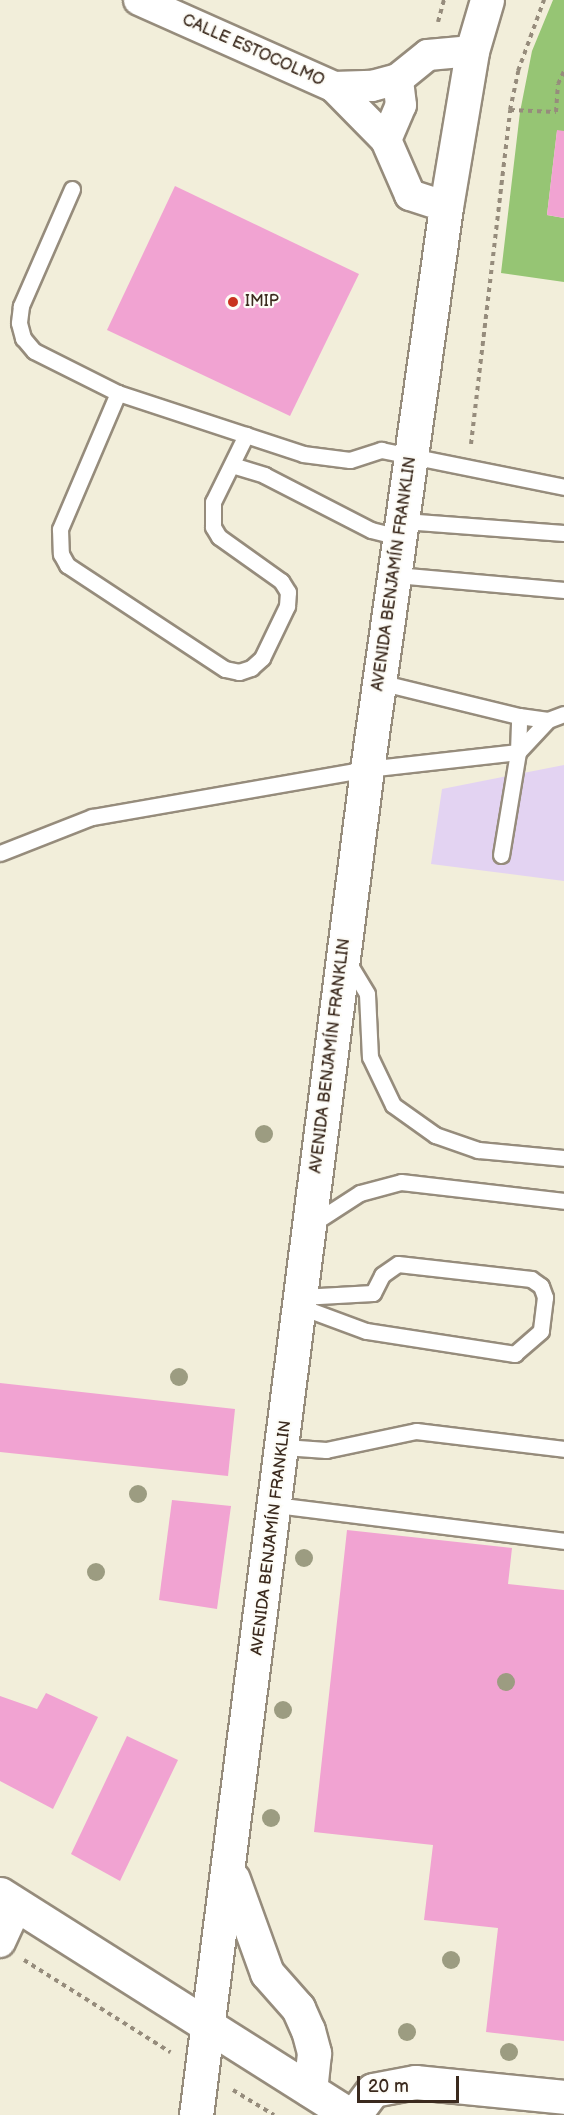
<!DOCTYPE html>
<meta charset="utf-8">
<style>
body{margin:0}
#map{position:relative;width:564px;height:2115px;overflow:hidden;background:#f2eeda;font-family:"Balsamiq Sans",sans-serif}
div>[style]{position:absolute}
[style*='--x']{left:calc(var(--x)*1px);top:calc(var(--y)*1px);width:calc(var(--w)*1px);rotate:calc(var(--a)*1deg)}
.built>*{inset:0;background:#e3d3f2}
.green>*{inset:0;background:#96c574}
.building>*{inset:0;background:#f1a3d2}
.path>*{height:4px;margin-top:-2px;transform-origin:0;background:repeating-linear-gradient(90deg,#968c7c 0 4.5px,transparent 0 9px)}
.roads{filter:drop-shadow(2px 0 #968c7c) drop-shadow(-2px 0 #968c7c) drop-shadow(0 2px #968c7c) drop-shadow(0 -2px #968c7c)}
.service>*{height:15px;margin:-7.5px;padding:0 7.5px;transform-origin:7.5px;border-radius:7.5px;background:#fff}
.minor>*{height:30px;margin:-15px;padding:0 15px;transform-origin:15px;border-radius:15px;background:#fff}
.primary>*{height:33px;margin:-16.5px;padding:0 16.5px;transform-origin:16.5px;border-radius:16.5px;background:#fff}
.trees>*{width:18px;height:18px;margin:-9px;border-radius:50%;background:#9c9c81}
.dots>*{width:16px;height:16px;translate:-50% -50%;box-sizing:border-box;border:3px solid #fdfcf7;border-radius:50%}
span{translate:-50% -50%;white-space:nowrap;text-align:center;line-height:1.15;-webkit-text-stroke:4.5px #fdfcf7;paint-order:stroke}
.street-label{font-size:16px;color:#3b2a1e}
.poi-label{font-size:16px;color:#3b2a1e}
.left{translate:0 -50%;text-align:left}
.scale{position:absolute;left:357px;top:2076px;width:102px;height:27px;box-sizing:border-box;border:3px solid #3b2a1e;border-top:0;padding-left:8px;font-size:18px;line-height:21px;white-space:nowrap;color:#3b2a1e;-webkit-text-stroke:4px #fdfcf7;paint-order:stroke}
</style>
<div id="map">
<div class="built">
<div style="clip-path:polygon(564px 765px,564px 881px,431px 864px,442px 789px)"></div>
</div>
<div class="green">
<div style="clip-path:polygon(553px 0,564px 0,564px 131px,557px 131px,547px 215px,564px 218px,564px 282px,501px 273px,520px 112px,532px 51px)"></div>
</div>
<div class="building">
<div style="clip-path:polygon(557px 130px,564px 131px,564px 218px,547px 215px)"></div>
<div style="clip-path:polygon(175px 186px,359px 274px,290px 416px,107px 330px)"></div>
<div style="clip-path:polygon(0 1383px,235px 1409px,228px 1476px,0 1452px)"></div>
<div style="clip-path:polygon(172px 1500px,231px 1506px,217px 1609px,159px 1600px)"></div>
<div style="clip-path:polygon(347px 1530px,512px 1548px,508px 1584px,564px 1590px,564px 2041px,486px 2032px,498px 1928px,424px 1920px,433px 1845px,314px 1832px)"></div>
<div style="clip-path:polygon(46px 1693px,98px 1717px,53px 1809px,0 1781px,0 1696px,37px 1709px)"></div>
<div style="clip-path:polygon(127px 1736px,178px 1760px,120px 1881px,71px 1854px)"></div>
</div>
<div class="path">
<div style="--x:438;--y:22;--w:23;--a:-75"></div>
<div style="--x:510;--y:110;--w:46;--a:2.5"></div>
<div style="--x:556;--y:112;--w:28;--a:-86"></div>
<div style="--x:558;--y:84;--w:14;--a:-65"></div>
<div style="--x:471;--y:444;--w:336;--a:-83.3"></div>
<div style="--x:510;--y:110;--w:40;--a:-78"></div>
<div style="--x:518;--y:71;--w:76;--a:-69.9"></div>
<div style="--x:24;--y:1960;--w:173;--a:32.2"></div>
<div style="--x:233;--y:2090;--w:48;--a:31.4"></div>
</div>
<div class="roads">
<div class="service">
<div style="--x:72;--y:189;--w:128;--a:113.6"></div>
<div style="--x:21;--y:306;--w:17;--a:97"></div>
<div style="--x:19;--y:323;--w:16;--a:75"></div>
<div style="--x:23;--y:338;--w:17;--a:50"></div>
<div style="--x:34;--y:351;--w:94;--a:26.6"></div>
<div style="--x:118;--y:393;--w:195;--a:18.2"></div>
<div style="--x:303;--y:454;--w:47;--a:7.3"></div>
<div style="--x:350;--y:460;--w:33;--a:-18"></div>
<div style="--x:381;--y:450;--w:187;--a:11.4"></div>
<div style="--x:118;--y:393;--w:148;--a:113.1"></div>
<div style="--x:60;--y:529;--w:25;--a:88"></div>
<div style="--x:61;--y:554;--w:13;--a:61"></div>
<div style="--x:67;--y:565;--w:189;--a:33.4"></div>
<div style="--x:225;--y:669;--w:14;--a:12"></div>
<div style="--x:239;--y:672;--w:13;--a:-18"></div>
<div style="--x:251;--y:668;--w:15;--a:-42"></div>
<div style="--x:262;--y:658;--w:58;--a:-64.3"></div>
<div style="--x:287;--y:606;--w:14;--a:-86"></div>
<div style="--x:288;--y:592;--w:13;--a:-122"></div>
<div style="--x:281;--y:581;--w:76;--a:-144.6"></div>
<div style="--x:219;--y:537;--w:12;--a:-121"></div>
<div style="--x:213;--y:527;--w:25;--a:-90"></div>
<div style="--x:213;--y:502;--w:75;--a:-63.8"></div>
<div style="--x:232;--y:465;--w:34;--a:17"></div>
<div style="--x:264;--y:475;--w:120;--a:27.2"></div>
<div style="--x:371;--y:530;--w:32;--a:14"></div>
<div style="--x:404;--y:521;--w:160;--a:4.3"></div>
<div style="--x:396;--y:575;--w:169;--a:5.1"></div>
<div style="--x:379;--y:682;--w:144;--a:13.7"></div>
<div style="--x:519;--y:716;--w:29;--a:8"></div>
<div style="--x:548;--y:720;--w:17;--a:-21"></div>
<div style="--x:0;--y:853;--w:99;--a:-21.4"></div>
<div style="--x:92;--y:817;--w:279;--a:-9.9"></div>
<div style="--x:367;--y:769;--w:152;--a:-6.4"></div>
<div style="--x:518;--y:752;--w:44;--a:-46.8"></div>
<div style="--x:501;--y:855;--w:104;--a:-80.6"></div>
<div style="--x:518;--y:752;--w:36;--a:-88"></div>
<div style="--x:348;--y:962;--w:37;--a:59"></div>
<div style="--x:367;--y:994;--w:63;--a:87.3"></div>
<div style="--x:370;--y:1057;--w:53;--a:64.4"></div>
<div style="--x:393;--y:1105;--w:52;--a:35.5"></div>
<div style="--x:435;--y:1135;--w:46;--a:19.2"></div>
<div style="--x:478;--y:1150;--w:86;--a:5.3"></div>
<div style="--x:312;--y:1224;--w:57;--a:-32.9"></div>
<div style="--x:360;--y:1193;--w:42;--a:-15"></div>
<div style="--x:401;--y:1182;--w:164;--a:6.6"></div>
<div style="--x:301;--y:1297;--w:72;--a:-3.2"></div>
<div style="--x:373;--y:1293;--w:20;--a:-63"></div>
<div style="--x:382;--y:1275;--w:19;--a:-35"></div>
<div style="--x:398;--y:1264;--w:134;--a:6.4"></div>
<div style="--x:531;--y:1279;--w:12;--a:35"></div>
<div style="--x:541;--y:1286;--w:12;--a:70"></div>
<div style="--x:545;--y:1297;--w:34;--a:97"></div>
<div style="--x:541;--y:1331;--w:35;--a:139"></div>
<div style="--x:515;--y:1354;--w:151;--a:-171.2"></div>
<div style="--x:366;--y:1331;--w:69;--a:-159.7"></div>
<div style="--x:284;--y:1447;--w:42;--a:4.1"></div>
<div style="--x:326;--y:1450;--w:92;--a:-11.9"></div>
<div style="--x:416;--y:1431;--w:149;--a:6.9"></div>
<div style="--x:276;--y:1505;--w:290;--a:7.1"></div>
</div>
<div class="minor">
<div style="--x:139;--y:0;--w:214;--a:24"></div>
<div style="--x:334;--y:87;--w:74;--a:45.5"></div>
<div style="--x:386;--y:140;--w:60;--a:66.4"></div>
<div style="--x:410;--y:195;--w:38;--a:18"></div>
<div style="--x:334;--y:87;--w:38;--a:-2"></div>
<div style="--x:372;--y:86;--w:27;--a:-15"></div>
<div style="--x:398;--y:79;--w:38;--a:-39"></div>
<div style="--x:428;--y:55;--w:44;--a:-5.2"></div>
<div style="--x:386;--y:140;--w:38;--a:-67"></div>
<div style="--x:401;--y:105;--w:26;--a:-97"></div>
<div style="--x:0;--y:1942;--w:41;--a:-65.3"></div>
</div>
<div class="primary">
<div style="--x:233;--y:1879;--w:100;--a:70.1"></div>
<div style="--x:267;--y:1973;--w:47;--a:48.5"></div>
<div style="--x:298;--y:2008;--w:24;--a:66"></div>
<div style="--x:308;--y:2030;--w:24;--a:75"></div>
<div style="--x:314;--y:2053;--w:37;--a:96"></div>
<div style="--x:0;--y:1894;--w:413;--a:32.3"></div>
<div style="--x:196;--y:2115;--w:1357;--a:-82.76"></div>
<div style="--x:367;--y:769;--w:568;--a:-82"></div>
<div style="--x:446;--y:207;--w:158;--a:-80.5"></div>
<div style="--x:472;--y:51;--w:53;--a:-73.6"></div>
<div style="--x:354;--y:2115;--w:31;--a:-53"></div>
<div style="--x:373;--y:2090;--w:43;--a:-10.8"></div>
<div style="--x:415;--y:2082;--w:150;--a:5.7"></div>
</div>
</div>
<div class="trees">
<div style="left:264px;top:1134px"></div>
<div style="left:179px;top:1377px"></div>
<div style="left:138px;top:1494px"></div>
<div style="left:304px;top:1558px"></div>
<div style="left:96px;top:1572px"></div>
<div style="left:506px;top:1682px"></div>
<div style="left:283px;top:1710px"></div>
<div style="left:271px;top:1818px"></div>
<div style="left:451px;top:1960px"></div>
<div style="left:407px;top:2032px"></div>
<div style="left:509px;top:2052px"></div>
</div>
<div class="dots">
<div style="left:233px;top:302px;background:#c8321e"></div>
</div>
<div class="street-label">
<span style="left:253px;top:51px;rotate:24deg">CALLE ESTOCOLMO</span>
<span style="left:395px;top:574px;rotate:-82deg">AVENIDA BENJAMÍN FRANKLIN</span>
<span style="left:331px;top:1056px;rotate:-83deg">AVENIDA BENJAMÍN FRANKLIN</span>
<span style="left:272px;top:1538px;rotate:-83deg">AVENIDA BENJAMÍN FRANKLIN</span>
</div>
<div class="poi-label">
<span class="left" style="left:245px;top:302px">IMIP</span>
</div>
<div class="scale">20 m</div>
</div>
